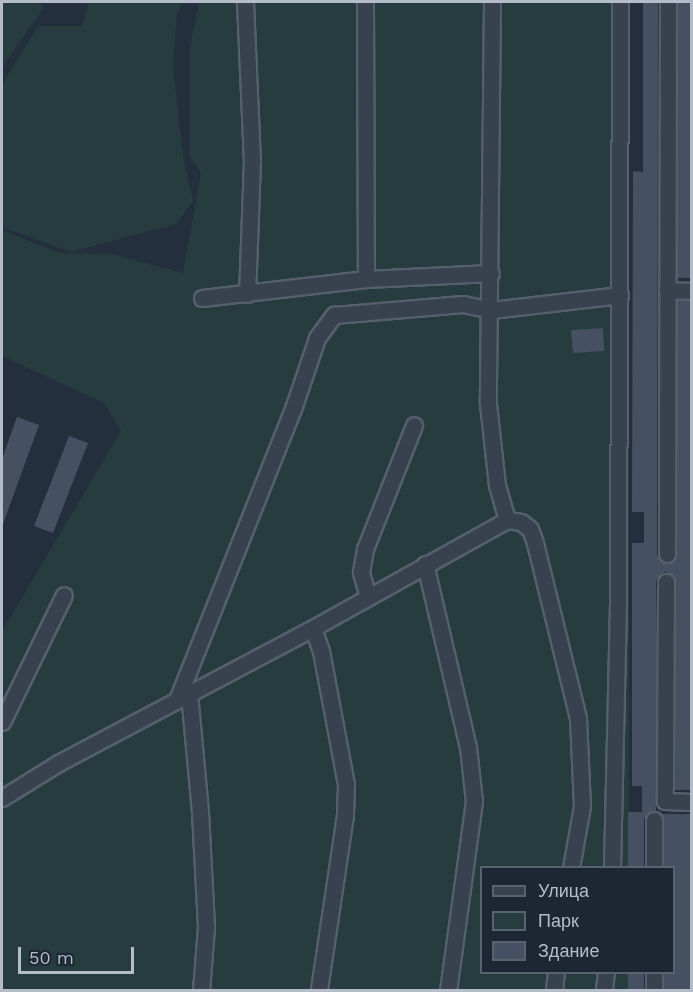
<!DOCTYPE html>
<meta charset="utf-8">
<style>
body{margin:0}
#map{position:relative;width:693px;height:992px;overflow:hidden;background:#242f3e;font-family:"Work Sans",sans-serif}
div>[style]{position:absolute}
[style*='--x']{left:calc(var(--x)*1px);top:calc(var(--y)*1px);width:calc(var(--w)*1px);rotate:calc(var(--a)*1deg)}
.green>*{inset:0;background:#263c3f}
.building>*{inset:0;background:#455162}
.roads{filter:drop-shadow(2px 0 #565f6c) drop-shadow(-2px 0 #565f6c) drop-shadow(0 2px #565f6c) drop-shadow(0 -2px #565f6c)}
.minor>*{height:15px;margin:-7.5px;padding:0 7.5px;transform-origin:7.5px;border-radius:7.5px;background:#38414e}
span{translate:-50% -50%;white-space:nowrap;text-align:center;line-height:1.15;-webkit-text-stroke:4.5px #1d2633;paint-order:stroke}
.frame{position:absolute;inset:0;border:3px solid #b4bcc9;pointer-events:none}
.legend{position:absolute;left:480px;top:866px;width:195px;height:108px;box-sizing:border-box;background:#1d2633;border:2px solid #59626f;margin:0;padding:8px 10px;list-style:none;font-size:18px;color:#b4bcc9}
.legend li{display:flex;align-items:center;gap:12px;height:30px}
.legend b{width:30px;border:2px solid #59626f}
.scale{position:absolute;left:18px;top:947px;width:116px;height:27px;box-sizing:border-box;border:3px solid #b4bcc9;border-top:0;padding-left:8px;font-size:18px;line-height:21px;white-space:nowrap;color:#b4bcc9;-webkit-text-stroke:4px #1d2633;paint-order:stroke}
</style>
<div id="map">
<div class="green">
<div style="clip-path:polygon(2px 2px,38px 2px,44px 7px,2px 68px)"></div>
<div style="clip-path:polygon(89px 2px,183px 2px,177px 13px,173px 66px,183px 155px,193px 201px,176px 224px,71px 252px,2px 227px,2px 85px,38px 26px,82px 26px)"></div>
<div style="clip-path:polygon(199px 2px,629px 2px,629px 867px,482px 868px,482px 972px,629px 973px,629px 990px,2px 990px,2px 631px,121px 431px,104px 403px,2px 356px,2px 230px,60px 253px,111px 254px,183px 273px,201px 172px,190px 158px,190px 47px)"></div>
</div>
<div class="building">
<div style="clip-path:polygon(643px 2px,658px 2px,657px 554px,659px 559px,666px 564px,672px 562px,677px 554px,677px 301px,692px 301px,692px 790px,675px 790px,676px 582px,671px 574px,665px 572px,658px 577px,656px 582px,656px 811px,649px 812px,644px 819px,644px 867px,628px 867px,628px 812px,642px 812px,642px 786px,632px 786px,632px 543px,644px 543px,644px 512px,632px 512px,633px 171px,643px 172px)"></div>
<div style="clip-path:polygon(678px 2px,692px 2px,692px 278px,677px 278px)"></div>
<div style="clip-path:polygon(603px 328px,604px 351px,573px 353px,571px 330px)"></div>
<div style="clip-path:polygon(17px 417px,39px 425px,3px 524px,2px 459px)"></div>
<div style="clip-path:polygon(69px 436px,88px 443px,53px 533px,34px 526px)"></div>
<div style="clip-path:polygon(661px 814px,692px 814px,692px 990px,664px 990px,664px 972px,674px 972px,674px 867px,664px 867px,664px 820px)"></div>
<div style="clip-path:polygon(628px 972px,644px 972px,644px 990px,628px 990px)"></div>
</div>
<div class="roads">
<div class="minor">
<div style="--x:245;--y:2;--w:158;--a:87.5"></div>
<div style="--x:252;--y:160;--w:134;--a:92.1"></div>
<div style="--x:365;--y:2;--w:277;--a:89.8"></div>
<div style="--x:492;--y:2;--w:402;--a:90.6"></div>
<div style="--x:488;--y:404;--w:81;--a:83.7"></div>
<div style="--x:497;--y:485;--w:36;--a:74"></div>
<div style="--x:667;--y:290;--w:25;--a:2"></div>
<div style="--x:202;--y:298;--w:165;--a:-6.6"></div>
<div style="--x:366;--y:279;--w:125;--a:-2.7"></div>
<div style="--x:667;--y:554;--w:552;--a:-89.9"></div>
<div style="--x:425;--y:564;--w:188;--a:76.8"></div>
<div style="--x:468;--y:747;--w:54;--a:83.7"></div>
<div style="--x:474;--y:801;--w:191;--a:97.8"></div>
<div style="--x:666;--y:582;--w:219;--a:90.3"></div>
<div style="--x:665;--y:801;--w:27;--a:2"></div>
<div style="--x:368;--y:597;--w:26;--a:-106"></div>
<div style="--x:361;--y:572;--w:23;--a:-80"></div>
<div style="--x:365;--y:549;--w:133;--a:-68.4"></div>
<div style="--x:313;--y:628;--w:24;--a:71"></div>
<div style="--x:321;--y:651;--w:136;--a:79.4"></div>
<div style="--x:346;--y:785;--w:30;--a:92"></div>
<div style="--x:345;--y:815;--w:177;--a:98.5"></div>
<div style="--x:189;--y:693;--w:120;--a:84.7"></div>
<div style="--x:200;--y:812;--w:115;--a:87"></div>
<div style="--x:206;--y:927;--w:63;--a:94.5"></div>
<div style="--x:177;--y:700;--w:313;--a:-68.3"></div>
<div style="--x:293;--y:409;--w:75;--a:-71.3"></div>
<div style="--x:317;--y:338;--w:29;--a:-54"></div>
<div style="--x:334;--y:315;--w:129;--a:-4.9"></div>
<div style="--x:463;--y:304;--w:29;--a:12"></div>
<div style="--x:491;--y:310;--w:130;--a:-6.6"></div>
<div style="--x:2;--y:722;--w:141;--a:-64"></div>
<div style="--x:2;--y:798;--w:68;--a:-31.8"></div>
<div style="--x:60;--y:762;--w:286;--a:-27.9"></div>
<div style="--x:313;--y:628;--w:222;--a:-29.1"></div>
<div style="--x:507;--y:520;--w:14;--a:8"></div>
<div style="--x:521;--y:522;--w:11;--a:38"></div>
<div style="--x:530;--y:529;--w:15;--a:70"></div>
<div style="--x:535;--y:543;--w:180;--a:76.2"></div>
<div style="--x:578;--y:718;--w:88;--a:87.4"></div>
<div style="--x:582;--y:806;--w:63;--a:100.1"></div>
<div style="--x:612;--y:868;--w:266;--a:-88.7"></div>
<div style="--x:618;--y:602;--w:600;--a:-89.81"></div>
<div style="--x:654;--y:868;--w:48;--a:-90"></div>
<div style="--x:554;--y:990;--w:18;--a:-84"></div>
<div style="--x:604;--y:990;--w:18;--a:-84"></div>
<div style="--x:654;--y:990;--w:18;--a:-90"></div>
</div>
</div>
<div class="frame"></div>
<ul class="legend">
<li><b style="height:8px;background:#38414e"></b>Улица</li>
<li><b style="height:16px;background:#263c3f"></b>Парк</li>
<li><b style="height:16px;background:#455162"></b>Здание</li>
</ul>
<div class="scale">50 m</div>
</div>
